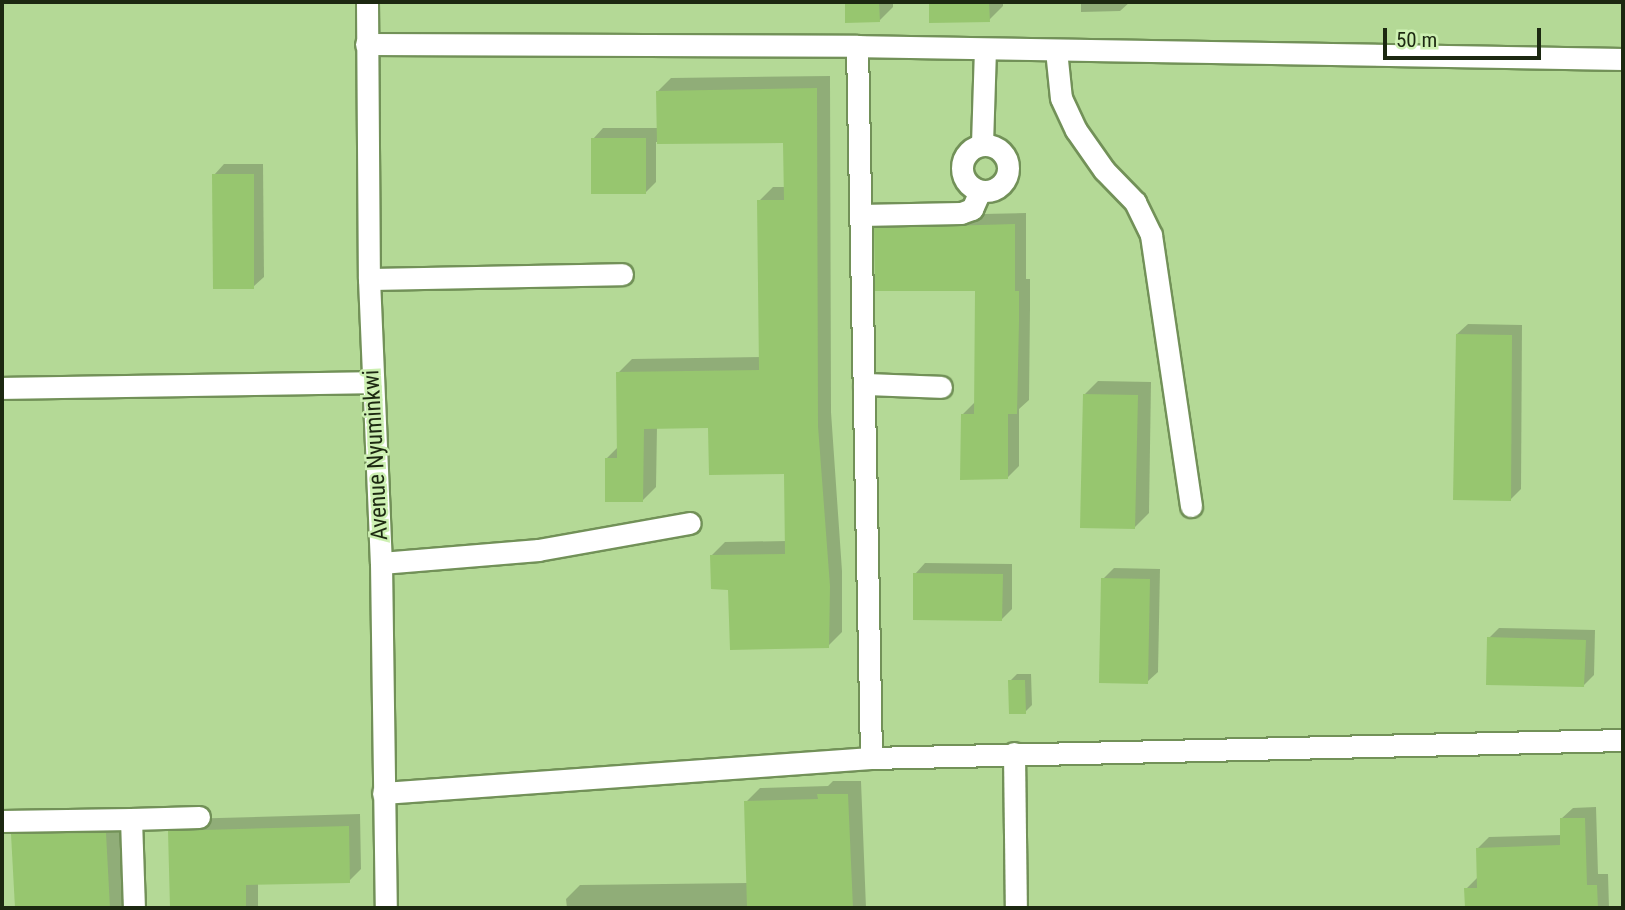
<!DOCTYPE html>
<style>
body{margin:0}
#map{position:relative;width:1625px;height:910px;overflow:hidden;background:#c0e3a6;font-family:"Roboto Condensed",sans-serif}
div>[style]{position:absolute}
[style*='--x']{left:calc(var(--x)*1px);top:calc(var(--y)*1px);width:calc(var(--w)*1px);rotate:calc(var(--a)*1deg)}
.built>*{inset:0;background:#b4d996}
.shadow>*{inset:0;background:#0003}
.building>*{inset:0;background:#97c66f}
.roads{filter:drop-shadow(2px 0 #729158) drop-shadow(-2px 0 #729158) drop-shadow(0 2px #729158) drop-shadow(0 -2px #729158)}
.minor>*{height:21px;margin:-10.5px;padding:0 10.5px;transform-origin:10.5px;border-radius:10.5px;background:#fff}
.minor>.ring{margin:-10.5px;padding:0;box-sizing:content-box;background:none;border:21px solid #fff;border-radius:50%}
span{translate:-50% -50%;white-space:nowrap;text-align:center;line-height:1.15;-webkit-text-stroke:5px #cdf0b2;paint-order:stroke}
.street-label{font-size:23px;color:#1c2811}
.frame{position:absolute;inset:0;border:4px solid #1c2811;pointer-events:none}
.scale{position:absolute;left:1383px;top:28px;width:158px;height:32px;box-sizing:border-box;border:4px solid #1c2811;border-top:0;padding-left:9px;font-size:21px;line-height:24px;white-space:nowrap;color:#1c2811;-webkit-text-stroke:5px #cdf0b2;paint-order:stroke}
</style>
<div id="map">
<div class="built">
<div style="clip-path:polygon(2px 2px,1623px 2px,1623px 908px,2px 908px)"></div>
</div>
<div class="shadow">
<div style="clip-path:polygon(847px 2px,893px 2px,893px 7px,879px 21px,847px 21px)"></div>
<div style="clip-path:polygon(930px 2px,1003px 2px,1003px 6px,989px 20px,931px 21px)"></div>
<div style="clip-path:polygon(1081px 2px,1130px 2px,1120px 11px,1081px 12px)"></div>
<div style="clip-path:polygon(830px 76px,831px 412px,842px 571px,842px 632px,828px 646px,730px 589px,712px 555px,725px 542px,787px 541px,786px 472px,710px 426px,657px 427px,656px 487px,643px 500px,606px 459px,619px 446px,618px 373px,632px 359px,761px 357px,759px 201px,773px 187px,786px 187px,785px 141px,656px 142px,656px 182px,645px 193px,593px 139px,603px 128px,658px 128px,658px 91px,671px 78px)"></div>
<div style="clip-path:polygon(224px 164px,263px 164px,264px 277px,253px 287px,214px 175px)"></div>
<div style="clip-path:polygon(1026px 213px,1026px 279px,1030px 279px,1030px 308px,1029px 400px,1019px 409px,1019px 466px,1007px 478px,962px 415px,975px 402px,977px 289px,875px 229px,888px 216px)"></div>
<div style="clip-path:polygon(1468px 324px,1522px 325px,1521px 489px,1511px 499px,1457px 334px)"></div>
<div style="clip-path:polygon(1098px 381px,1151px 382px,1149px 513px,1135px 527px,1085px 394px)"></div>
<div style="clip-path:polygon(925px 563px,1012px 564px,1012px 609px,1001px 620px,915px 574px)"></div>
<div style="clip-path:polygon(1114px 568px,1160px 569px,1158px 672px,1147px 682px,1103px 579px)"></div>
<div style="clip-path:polygon(1499px 628px,1595px 630px,1594px 675px,1584px 685px,1489px 638px)"></div>
<div style="clip-path:polygon(1017px 674px,1031px 674px,1032px 705px,1025px 712px,1010px 681px)"></div>
<div style="clip-path:polygon(833px 781px,861px 781px,866px 908px,567px 908px,566px 899px,580px 885px,748px 883px,746px 802px,760px 788px,828px 786px)"></div>
<div style="clip-path:polygon(1596px 807px,1598px 874px,1608px 874px,1609px 908px,1466px 908px,1466px 889px,1477px 878px,1478px 848px,1489px 837px,1562px 835px,1561px 819px,1573px 808px)"></div>
<div style="clip-path:polygon(360px 814px,361px 869px,349px 881px,258px 883px,258px 908px,171px 908px,170px 832px,182px 819px)"></div>
<div style="clip-path:polygon(119px 819px,124px 908px,17px 908px,13px 835px,27px 821px)"></div>
</div>
<div class="building">
<div style="clip-path:polygon(845px 2px,879px 2px,880px 22px,845px 23px)"></div>
<div style="clip-path:polygon(929px 2px,989px 2px,990px 22px,929px 23px)"></div>
<div style="clip-path:polygon(817px 88px,818px 426px,830px 586px,829px 648px,730px 650px,728px 590px,711px 589px,710px 555px,785px 554px,784px 474px,709px 475px,708px 428px,644px 429px,643px 502px,605px 502px,605px 458px,617px 458px,616px 372px,759px 370px,757px 200px,784px 200px,783px 143px,657px 144px,656px 91px)"></div>
<div style="clip-path:polygon(591px 138px,646px 138px,646px 194px,591px 194px)"></div>
<div style="clip-path:polygon(212px 174px,254px 174px,254px 289px,213px 289px)"></div>
<div style="clip-path:polygon(1015px 224px,1015px 291px,1019px 291px,1019px 321px,1017px 414px,1008px 414px,1008px 479px,960px 480px,961px 414px,974px 414px,975px 291px,875px 291px,874px 228px)"></div>
<div style="clip-path:polygon(1456px 334px,1512px 335px,1511px 501px,1453px 500px)"></div>
<div style="clip-path:polygon(1083px 394px,1138px 395px,1135px 529px,1080px 528px)"></div>
<div style="clip-path:polygon(913px 573px,1003px 574px,1002px 621px,913px 620px)"></div>
<div style="clip-path:polygon(1101px 578px,1150px 579px,1148px 684px,1099px 683px)"></div>
<div style="clip-path:polygon(1487px 637px,1586px 640px,1584px 687px,1486px 685px)"></div>
<div style="clip-path:polygon(1008px 680px,1025px 680px,1026px 714px,1009px 714px)"></div>
<div style="clip-path:polygon(817px 794px,848px 794px,853px 908px,747px 908px,744px 801px,818px 799px)"></div>
<div style="clip-path:polygon(1560px 818px,1585px 818px,1587px 885px,1597px 885px,1598px 908px,1465px 908px,1464px 888px,1477px 888px,1476px 848px,1560px 845px)"></div>
<div style="clip-path:polygon(349px 826px,350px 883px,246px 885px,246px 908px,170px 908px,168px 831px)"></div>
<div style="clip-path:polygon(106px 833px,110px 908px,15px 908px,11px 834px)"></div>
</div>
<div class="roads">
<div class="minor">
<div style="--x:367;--y:2;--w:277;--a:89.6"></div>
<div style="--x:369;--y:279;--w:284;--a:87.6"></div>
<div style="--x:381;--y:563;--w:345;--a:89.2"></div>
<div style="--x:366;--y:44;--w:491;--a:0.2"></div>
<div style="--x:857;--y:46;--w:766;--a:0.97"></div>
<div style="--x:857;--y:46;--w:712;--a:88.87"></div>
<div style="--x:1056;--y:50;--w:48;--a:84.1"></div>
<div style="--x:1061;--y:98;--w:35;--a:65"></div>
<div style="--x:1076;--y:130;--w:49;--a:55"></div>
<div style="--x:1104;--y:170;--w:45;--a:45.9"></div>
<div style="--x:1135;--y:202;--w:37;--a:64"></div>
<div style="--x:1151;--y:235;--w:274;--a:81.6"></div>
<div style="--x:982;--y:144;--w:95;--a:-88.2"></div>
<div class="ring" style="left:962px;top:145px;width:25px;height:25px"></div>
<div style="--x:860;--y:215;--w:101;--a:-1.1"></div>
<div style="--x:961;--y:213;--w:12;--a:-20"></div>
<div style="--x:972;--y:209;--w:20;--a:-66"></div>
<div style="--x:369;--y:279;--w:253;--a:-1.1"></div>
<div style="--x:864;--y:384;--w:77;--a:2.2"></div>
<div style="--x:2;--y:388;--w:370;--a:-0.9"></div>
<div style="--x:381;--y:563;--w:158;--a:-4.7"></div>
<div style="--x:538;--y:550;--w:154;--a:-10.1"></div>
<div style="--x:1014;--y:753;--w:155;--a:89.3"></div>
<div style="--x:383;--y:793;--w:489;--a:-4.1"></div>
<div style="--x:871;--y:758;--w:752;--a:-1.37"></div>
<div style="--x:131;--y:819;--w:68;--a:-1.7"></div>
<div style="--x:2;--y:821;--w:129;--a:-0.9"></div>
<div style="--x:131;--y:819;--w:89;--a:88.1"></div>
</div>
</div>
<div class="street-label">
<span style="left:376px;top:455px;rotate:-93deg">Avenue Nyuminkwi</span>
</div>
<div class="frame"></div>
<div class="scale">50 m</div>
</div>
